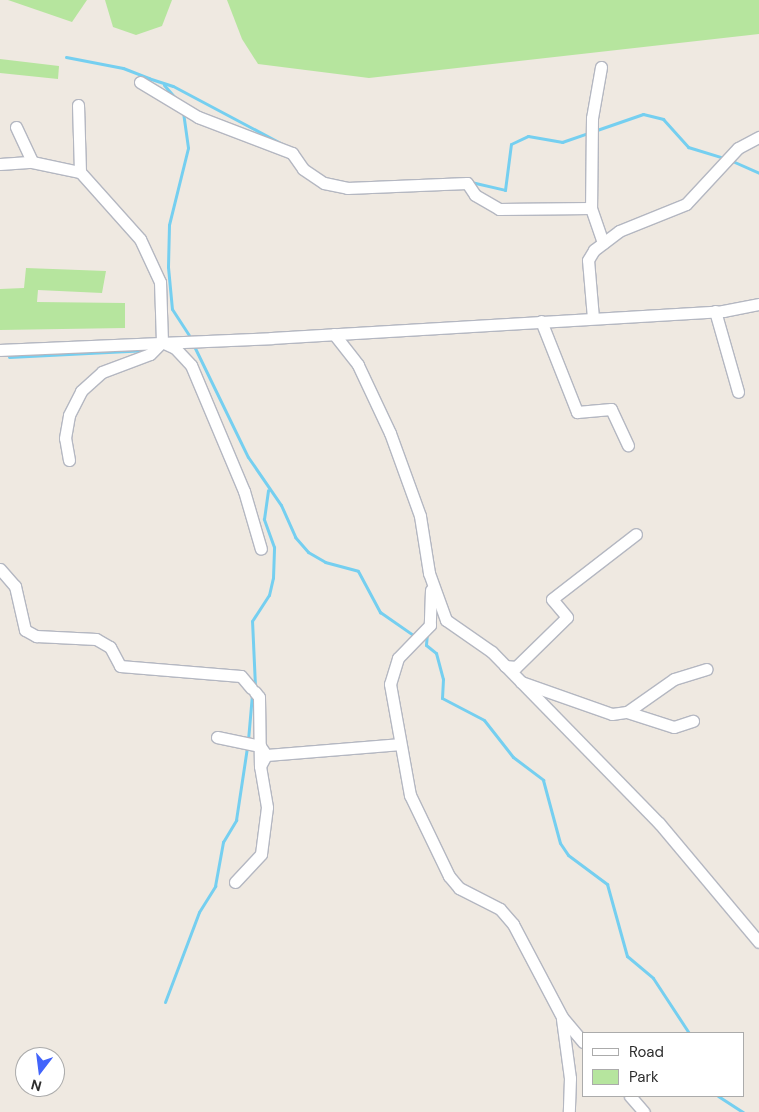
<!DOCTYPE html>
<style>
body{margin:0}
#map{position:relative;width:759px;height:1112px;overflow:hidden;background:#efe9e1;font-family:"DM Sans",sans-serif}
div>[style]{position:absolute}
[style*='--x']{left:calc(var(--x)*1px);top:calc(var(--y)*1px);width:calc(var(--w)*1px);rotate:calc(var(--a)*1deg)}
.green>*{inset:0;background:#b6e59e}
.stream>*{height:3px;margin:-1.5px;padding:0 1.5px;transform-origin:1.5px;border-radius:1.5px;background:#75cff0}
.roads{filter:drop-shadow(1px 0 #b4b7c1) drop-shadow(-1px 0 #b4b7c1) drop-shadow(0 1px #b4b7c1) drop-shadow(0 -1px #b4b7c1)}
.street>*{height:11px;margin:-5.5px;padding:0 5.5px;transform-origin:5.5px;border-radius:5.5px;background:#fff}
span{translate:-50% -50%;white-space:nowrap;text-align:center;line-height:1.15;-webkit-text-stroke:4px #fff;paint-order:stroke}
.legend{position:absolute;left:582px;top:1032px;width:162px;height:65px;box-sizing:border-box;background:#fff;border:1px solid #ababab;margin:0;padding:6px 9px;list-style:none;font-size:15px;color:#2e2e2e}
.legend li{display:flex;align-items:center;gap:10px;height:25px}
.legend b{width:25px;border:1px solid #ababab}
.north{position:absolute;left:15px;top:1047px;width:50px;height:50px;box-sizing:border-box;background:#fff;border:1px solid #ababab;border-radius:50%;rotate:195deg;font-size:14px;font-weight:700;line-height:20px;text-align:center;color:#2e2e2e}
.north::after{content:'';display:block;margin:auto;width:18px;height:22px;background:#4264fb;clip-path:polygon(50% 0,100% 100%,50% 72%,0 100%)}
</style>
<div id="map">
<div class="green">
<div style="clip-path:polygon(8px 0,87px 0,72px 22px)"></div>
<div style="clip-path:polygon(105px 0,172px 0,162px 26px,136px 35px,113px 27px)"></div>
<div style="clip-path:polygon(227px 0,759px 0,759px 34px,369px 78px,258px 64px,242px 39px)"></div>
<div style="clip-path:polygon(0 59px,59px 66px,58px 79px,0 73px)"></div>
<div style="clip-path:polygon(26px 268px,106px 271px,102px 293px,38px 290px,37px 302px,125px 303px,125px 328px,0 330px,0 289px,24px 288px)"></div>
</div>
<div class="stream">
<div style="--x:66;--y:57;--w:58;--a:10.9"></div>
<div style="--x:123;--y:68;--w:28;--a:21"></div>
<div style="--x:148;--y:78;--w:26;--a:18"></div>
<div style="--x:173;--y:86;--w:128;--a:28"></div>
<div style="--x:164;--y:85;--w:23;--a:49"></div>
<div style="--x:183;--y:112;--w:36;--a:82"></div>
<div style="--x:188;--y:148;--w:79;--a:103.9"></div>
<div style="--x:169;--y:225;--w:42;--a:91.4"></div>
<div style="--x:168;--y:267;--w:42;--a:84.6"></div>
<div style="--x:172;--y:309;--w:31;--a:57"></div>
<div style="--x:594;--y:131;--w:52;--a:-19.1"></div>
<div style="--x:643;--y:114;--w:21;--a:14"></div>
<div style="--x:663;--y:119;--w:38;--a:48"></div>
<div style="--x:688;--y:147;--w:38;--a:17"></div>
<div style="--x:730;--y:160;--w:32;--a:24"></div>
<div style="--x:471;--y:182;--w:35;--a:13"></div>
<div style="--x:505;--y:190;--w:46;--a:-82.6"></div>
<div style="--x:511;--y:144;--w:19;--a:-25"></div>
<div style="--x:528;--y:136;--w:35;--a:10"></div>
<div style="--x:562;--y:142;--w:28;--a:-19"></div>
<div style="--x:194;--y:346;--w:123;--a:64.1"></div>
<div style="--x:248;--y:457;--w:58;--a:55.5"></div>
<div style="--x:281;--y:505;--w:35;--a:66"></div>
<div style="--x:295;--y:537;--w:20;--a:49"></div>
<div style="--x:308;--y:552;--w:20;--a:30"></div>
<div style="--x:325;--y:562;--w:34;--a:15"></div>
<div style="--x:358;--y:571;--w:47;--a:61.8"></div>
<div style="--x:380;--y:612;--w:44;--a:34.8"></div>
<div style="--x:9;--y:357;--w:139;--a:-2.9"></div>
<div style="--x:427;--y:633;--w:12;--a:95"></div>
<div style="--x:426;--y:645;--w:13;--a:39"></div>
<div style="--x:436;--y:653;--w:27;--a:75"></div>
<div style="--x:443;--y:679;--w:19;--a:93"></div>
<div style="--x:442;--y:698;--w:47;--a:27.6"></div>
<div style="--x:484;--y:720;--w:47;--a:51.9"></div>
<div style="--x:513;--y:757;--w:38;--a:37"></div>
<div style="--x:543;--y:780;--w:65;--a:74.9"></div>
<div style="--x:560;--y:843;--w:14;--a:56"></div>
<div style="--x:568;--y:855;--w:49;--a:36.6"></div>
<div style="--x:607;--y:884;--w:75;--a:74.5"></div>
<div style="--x:627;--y:956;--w:34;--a:40"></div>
<div style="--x:653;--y:978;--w:66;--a:56.8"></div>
<div style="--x:255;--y:686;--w:65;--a:-92.6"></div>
<div style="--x:252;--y:621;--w:31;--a:-57"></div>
<div style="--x:269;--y:595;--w:17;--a:-77"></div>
<div style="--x:273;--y:578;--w:31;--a:-88"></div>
<div style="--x:274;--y:547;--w:30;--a:-110"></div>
<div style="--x:264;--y:519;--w:29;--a:-82"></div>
<div style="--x:248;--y:740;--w:46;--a:-85"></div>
<div style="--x:165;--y:1002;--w:96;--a:-69.3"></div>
<div style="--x:199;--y:912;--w:31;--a:-58"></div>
<div style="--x:215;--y:886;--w:45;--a:-79.7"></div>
<div style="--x:223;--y:842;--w:26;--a:-59"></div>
<div style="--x:236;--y:820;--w:74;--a:-81.4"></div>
<div style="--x:718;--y:1096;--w:30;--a:33"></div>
</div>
<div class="roads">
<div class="street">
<div style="--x:601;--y:67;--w:52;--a:100"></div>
<div style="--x:592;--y:118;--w:90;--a:90.6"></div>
<div style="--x:591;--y:208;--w:37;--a:71"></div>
<div style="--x:140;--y:82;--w:68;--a:31.1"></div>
<div style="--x:198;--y:117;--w:101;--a:21"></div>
<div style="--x:292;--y:153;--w:19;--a:55"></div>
<div style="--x:303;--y:169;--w:25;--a:34"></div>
<div style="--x:324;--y:183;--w:24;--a:12"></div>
<div style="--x:347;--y:188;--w:120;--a:-2.4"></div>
<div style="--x:467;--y:183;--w:14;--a:56"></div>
<div style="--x:475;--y:195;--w:28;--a:30"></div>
<div style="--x:499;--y:209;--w:92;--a:-0.6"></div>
<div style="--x:16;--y:127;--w:38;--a:65"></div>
<div style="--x:0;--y:164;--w:32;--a:-4"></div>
<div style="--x:32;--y:162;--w:49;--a:11.8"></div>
<div style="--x:715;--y:311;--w:84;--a:74.1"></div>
<div style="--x:593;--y:318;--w:58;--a:-94.9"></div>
<div style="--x:588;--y:260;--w:12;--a:-59"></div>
<div style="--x:594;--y:250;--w:31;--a:-37"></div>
<div style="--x:619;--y:231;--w:72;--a:-21.9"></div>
<div style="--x:686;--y:204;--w:76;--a:-47.1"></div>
<div style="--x:738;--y:148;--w:24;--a:-28"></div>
<div style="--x:541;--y:321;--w:98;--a:68.4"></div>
<div style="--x:577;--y:412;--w:34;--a:-5"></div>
<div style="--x:611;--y:409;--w:40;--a:65"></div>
<div style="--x:334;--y:334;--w:39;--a:52"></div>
<div style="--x:358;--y:365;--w:75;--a:64.8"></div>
<div style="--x:390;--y:433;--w:88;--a:70.1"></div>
<div style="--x:420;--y:516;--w:58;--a:81"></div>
<div style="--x:429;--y:573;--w:50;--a:70.1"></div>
<div style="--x:446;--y:620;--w:56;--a:34.8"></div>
<div style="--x:492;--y:652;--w:239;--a:45.7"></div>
<div style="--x:659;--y:823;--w:155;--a:50"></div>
<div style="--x:164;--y:343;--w:12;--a:24"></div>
<div style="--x:175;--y:348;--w:23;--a:47"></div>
<div style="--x:191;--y:365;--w:137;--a:67.2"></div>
<div style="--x:244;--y:491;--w:60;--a:73.7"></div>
<div style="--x:0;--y:350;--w:271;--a:-2.5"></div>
<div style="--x:271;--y:338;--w:453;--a:-3.4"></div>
<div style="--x:723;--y:311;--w:37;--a:-11"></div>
<div style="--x:69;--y:460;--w:22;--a:-100"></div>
<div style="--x:65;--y:438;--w:23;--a:-80"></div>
<div style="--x:69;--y:415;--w:27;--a:-63"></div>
<div style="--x:81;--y:391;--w:28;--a:-42"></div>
<div style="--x:102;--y:372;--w:51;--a:-20.6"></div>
<div style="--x:150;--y:354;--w:17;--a:-45"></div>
<div style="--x:162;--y:342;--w:60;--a:-91.9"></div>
<div style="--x:160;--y:282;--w:47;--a:-114.9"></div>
<div style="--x:140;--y:239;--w:90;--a:-131.8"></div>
<div style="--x:80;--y:172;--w:67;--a:-91.7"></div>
<div style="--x:0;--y:569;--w:23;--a:49"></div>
<div style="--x:15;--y:586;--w:45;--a:77.2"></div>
<div style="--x:25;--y:630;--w:13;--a:29"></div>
<div style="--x:36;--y:636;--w:60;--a:2.9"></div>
<div style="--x:96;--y:639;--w:16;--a:30"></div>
<div style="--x:110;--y:647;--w:21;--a:62"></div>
<div style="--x:120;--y:666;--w:121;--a:4.7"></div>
<div style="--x:241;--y:676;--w:16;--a:50"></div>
<div style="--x:431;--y:590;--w:35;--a:92"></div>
<div style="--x:430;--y:625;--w:46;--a:134.1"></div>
<div style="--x:398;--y:658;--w:27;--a:107"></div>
<div style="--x:390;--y:684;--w:113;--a:79.8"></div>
<div style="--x:410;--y:795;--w:90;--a:64.3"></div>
<div style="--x:449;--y:876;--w:16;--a:50"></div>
<div style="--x:459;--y:888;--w:46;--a:27.1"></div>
<div style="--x:500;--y:909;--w:20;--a:49"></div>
<div style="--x:513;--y:924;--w:105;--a:62.2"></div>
<div style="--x:562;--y:1017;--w:33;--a:50"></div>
<div style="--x:505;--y:666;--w:11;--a:5"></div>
<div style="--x:516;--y:667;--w:71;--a:-44.4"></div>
<div style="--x:567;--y:617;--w:23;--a:-130"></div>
<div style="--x:552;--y:599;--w:106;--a:-37.7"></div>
<div style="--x:521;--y:682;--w:96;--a:19.4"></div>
<div style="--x:612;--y:714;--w:15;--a:-8"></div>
<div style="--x:627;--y:712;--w:57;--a:-35.1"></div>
<div style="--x:674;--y:679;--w:34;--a:-17"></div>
<div style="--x:255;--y:692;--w:6;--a:51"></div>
<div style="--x:259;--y:697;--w:69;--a:89.2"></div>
<div style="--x:627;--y:712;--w:49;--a:17.7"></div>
<div style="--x:674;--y:727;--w:20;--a:-18"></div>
<div style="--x:217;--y:737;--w:44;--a:11.8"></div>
<div style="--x:260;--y:746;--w:7;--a:56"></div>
<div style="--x:235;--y:882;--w:38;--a:-47"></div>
<div style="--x:261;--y:854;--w:47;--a:-82.7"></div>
<div style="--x:267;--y:807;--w:42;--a:-99.7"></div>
<div style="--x:260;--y:766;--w:13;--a:-61"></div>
<div style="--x:266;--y:755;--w:133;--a:-4.7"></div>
<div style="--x:562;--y:1019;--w:60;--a:82.3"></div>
<div style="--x:570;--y:1078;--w:34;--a:92"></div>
<div style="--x:630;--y:1096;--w:21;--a:49"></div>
</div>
</div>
<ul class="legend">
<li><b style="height:6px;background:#fff"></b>Road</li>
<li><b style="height:14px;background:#b6e59e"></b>Park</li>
</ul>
<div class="north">N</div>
</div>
